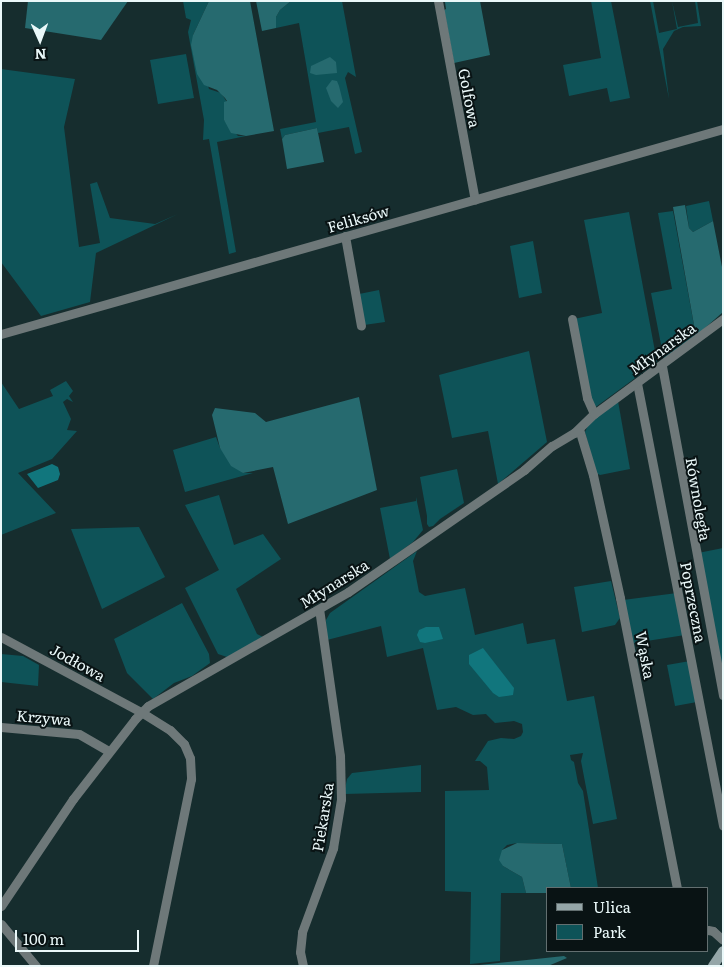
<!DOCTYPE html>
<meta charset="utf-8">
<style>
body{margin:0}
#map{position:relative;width:724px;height:967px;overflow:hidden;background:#162d2e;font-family:Literata,serif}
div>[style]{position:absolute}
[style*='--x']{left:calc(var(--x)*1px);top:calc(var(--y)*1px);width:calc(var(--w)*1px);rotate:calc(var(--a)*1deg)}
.green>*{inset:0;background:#0e5358}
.forest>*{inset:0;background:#266a6f}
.water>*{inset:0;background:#11767d}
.street>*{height:9px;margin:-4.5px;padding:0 4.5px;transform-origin:4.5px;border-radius:4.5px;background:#6e7879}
.secondary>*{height:10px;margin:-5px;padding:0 5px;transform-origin:5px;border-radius:5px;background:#95a6a8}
span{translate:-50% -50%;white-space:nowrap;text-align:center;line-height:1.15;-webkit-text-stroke:4px #091314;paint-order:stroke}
.street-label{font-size:15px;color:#eaf8f9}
.frame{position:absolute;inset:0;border:2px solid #eaf8f9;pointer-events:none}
.legend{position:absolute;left:546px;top:887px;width:162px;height:65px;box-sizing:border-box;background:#091314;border:1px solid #636f70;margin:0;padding:6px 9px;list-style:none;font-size:15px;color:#eaf8f9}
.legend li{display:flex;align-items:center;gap:10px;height:25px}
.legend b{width:25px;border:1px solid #636f70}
.north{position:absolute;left:15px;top:15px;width:50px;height:50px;-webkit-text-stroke:4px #091314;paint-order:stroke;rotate:178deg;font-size:14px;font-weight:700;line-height:20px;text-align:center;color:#eaf8f9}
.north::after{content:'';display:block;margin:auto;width:18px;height:22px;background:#eaf8f9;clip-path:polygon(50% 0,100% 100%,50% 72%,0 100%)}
.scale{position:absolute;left:15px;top:930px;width:124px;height:22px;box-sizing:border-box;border:2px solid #eaf8f9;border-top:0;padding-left:6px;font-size:15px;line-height:18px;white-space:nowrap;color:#eaf8f9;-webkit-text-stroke:4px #091314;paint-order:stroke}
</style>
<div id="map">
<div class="green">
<div style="clip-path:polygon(183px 1px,209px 1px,193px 35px,209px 89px,221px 93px,227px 102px,224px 102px,224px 120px,238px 136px,246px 136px,217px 142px,236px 252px,229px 254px,209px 139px,203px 140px,204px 120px,188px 32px,191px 20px,186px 18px)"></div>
<div style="clip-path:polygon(291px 1px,342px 1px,356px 77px,348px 72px,345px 78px,362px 152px,355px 154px,349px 127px,318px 133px,317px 128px,285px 135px,282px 139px,280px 129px,316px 122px,299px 23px,276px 28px,276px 17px,280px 10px)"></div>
<div style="clip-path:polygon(591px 1px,611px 1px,630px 98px,610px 102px,607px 88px,569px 96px,563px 65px,601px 58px)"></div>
<div style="clip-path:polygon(650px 1px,653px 1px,659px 33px,677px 29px,672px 1px,678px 27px,698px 23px,695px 1px,697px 1px,701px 26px,683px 27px,674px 31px,663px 49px,669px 99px)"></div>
<div style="clip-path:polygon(186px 54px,194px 98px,158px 104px,150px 60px)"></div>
<div style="clip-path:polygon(1px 69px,75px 79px,64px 127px,79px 247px,100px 243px,90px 184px,97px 182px,110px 218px,155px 224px,178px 214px,96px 253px,90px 302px,41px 316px,1px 262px)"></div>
<div style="clip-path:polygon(709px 201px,713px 221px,693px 232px,689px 228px,686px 206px)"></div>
<div style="clip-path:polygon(673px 211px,696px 336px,664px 360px,651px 293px,672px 289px,658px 213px)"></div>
<div style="clip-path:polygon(629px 212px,657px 362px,593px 409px,574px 319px,602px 313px,584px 220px)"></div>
<div style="clip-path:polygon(533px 241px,542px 293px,519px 298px,510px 246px)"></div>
<div style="clip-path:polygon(379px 290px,385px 322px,364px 325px,359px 294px)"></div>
<div style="clip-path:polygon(529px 351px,547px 442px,498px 484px,488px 431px,452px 438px,439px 375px)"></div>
<div style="clip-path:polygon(66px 381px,73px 391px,69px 396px,73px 402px,67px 399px,63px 402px,71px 419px,67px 430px,77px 431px,52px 459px,18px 473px,56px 513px,1px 535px,1px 382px,19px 409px,53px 396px,50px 390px)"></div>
<div style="clip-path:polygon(618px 401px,630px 469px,600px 475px,596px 473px,585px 432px,590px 421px)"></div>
<div style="clip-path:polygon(216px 437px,220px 448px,243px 473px,253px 473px,185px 492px,173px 450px)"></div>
<div style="clip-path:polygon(457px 469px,464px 503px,440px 519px,433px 526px,429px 527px,427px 524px,427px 516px,420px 477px)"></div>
<div style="clip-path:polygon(219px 495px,234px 545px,263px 534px,281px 559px,236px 589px,257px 634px,263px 637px,227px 657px,218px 654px,185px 588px,219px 570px,185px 505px)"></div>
<div style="clip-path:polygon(416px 497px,423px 530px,413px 542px,390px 559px,380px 508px,416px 501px)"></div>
<div style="clip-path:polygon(139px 527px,165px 577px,102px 609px,71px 529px)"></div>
<div style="clip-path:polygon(723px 548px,723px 662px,719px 663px,698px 553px)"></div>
<div style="clip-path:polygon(417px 551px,413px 561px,419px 592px,425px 596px,465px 588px,475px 635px,523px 623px,527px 644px,555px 639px,567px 701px,594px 696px,617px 819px,593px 824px,581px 761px,583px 753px,570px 755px,571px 760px,574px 762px,578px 783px,583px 791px,598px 888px,571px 888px,562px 844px,517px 843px,507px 845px,502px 850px,503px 866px,522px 877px,526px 893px,501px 893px,500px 961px,470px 964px,471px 892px,445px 891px,445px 791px,489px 790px,487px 767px,480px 761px,475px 761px,488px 741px,501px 738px,514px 739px,521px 736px,523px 732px,522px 724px,514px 721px,495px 723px,486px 714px,473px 715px,456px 707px,437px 710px,423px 648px,387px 657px,381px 626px,327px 640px,326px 620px,330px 613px)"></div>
<div style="clip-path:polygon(611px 581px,620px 618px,615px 625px,582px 632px,574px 587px)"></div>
<div style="clip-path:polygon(677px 593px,685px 635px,634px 643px,639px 669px,623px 600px)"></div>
<div style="clip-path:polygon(182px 603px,209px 654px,210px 663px,192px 676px,174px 683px,153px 699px,127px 673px,114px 639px)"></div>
<div style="clip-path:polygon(1px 654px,23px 656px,39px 665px,38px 686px,1px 682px)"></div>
<div style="clip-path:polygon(690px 661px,697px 702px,675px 706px,667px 665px)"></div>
<div style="clip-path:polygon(421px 765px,421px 792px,344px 794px,347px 779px,352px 773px)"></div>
</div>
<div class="forest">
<div style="clip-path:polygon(28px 1px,128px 1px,101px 40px,25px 28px)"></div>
<div style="clip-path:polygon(209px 1px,250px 1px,274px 131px,246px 136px,231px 133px,224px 120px,224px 102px,227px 101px,225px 98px,217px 90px,204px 85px,197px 74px,191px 45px,193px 35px)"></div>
<div style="clip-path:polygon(256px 1px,291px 1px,280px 10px,276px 17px,276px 28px,262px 31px)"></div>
<div style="clip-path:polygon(480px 1px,490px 55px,454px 63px,444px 10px,446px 9px,445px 2px)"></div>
<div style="clip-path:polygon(330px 57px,336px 62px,337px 73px,316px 75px,310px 73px,311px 66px)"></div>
<div style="clip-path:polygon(332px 80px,337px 81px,339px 86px,343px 102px,338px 108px,331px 101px,326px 88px)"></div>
<div style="clip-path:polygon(317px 128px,324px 162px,287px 169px,282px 139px,285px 135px)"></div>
<div style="clip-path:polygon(685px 205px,689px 228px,693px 232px,713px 221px,723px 272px,723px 312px,696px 336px,673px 207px)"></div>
<div style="clip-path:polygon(359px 397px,377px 490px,288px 524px,273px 467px,243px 473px,231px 466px,220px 448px,212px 415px,215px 408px,255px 413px,266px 422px)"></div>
<div style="clip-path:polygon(517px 843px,562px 844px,571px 888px,548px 888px,548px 893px,526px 893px,522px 877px,503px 866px,499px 860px,502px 850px)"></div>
<div style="clip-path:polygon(564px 956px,567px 958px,548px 966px,470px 966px)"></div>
</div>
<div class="water">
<div style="clip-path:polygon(52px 464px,58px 467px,60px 474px,58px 480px,38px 488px,27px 474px)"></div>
<div style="clip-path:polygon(426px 627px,439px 627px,443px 639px,425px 643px,420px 642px,417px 635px,419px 630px)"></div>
<div style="clip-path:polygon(483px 648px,514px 688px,513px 695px,499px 697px,493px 693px,469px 664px,469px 655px)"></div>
</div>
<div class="street">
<div style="--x:438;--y:1;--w:202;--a:79.5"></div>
<div style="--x:345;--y:236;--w:91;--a:79.9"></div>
<div style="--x:572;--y:319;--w:80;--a:79.2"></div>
<div style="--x:587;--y:398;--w:17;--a:66"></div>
<div style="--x:1;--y:334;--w:751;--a:-15.85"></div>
<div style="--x:662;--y:366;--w:335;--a:79.5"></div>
<div style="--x:637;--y:383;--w:451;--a:79"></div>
<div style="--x:579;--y:429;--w:48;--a:73.1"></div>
<div style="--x:593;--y:475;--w:126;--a:77.6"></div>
<div style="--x:620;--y:598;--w:296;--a:78.9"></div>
<div style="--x:1;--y:637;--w:159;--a:28.2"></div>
<div style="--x:141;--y:712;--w:34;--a:32"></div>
<div style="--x:170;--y:730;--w:20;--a:45"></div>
<div style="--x:184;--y:744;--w:15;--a:67"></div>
<div style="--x:190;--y:758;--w:21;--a:87"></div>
<div style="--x:191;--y:779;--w:191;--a:101.5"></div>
<div style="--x:1;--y:727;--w:78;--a:5.1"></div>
<div style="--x:79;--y:734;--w:34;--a:30"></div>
<div style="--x:1;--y:906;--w:129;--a:-56.1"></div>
<div style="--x:73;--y:799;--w:101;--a:-52.2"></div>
<div style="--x:135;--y:719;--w:18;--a:-45"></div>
<div style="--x:148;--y:706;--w:230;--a:-29.7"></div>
<div style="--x:348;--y:592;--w:214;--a:-34.7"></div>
<div style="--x:524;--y:470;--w:37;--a:-41"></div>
<div style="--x:552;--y:446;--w:26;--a:-31"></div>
<div style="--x:574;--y:433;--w:28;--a:-44"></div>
<div style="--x:594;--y:414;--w:160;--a:-36.4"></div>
<div style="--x:1;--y:924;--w:55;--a:50.2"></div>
<div style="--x:708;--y:930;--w:5;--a:11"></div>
<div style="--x:713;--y:931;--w:13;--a:42"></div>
<div style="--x:303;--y:966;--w:14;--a:-102"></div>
<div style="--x:300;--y:952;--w:20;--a:-84"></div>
<div style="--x:302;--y:932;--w:90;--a:-69.7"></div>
<div style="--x:333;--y:848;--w:50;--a:-80.7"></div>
<div style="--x:341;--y:799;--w:43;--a:-91.3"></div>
<div style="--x:340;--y:756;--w:148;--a:-98.1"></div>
</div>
<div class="secondary">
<div style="--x:713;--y:966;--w:18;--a:-56"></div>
</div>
<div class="street-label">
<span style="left:470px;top:98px;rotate:79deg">Golfowa</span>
<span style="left:358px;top:218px;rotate:-16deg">Feliksów</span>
<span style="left:662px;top:348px;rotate:-36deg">Młynarska</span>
<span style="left:699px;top:499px;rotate:80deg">Równoległa</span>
<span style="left:334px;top:583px;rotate:-32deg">Młynarska</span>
<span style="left:694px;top:602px;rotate:79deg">Poprzeczna</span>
<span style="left:646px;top:655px;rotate:79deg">Wąska</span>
<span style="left:78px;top:662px;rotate:29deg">Jodłowa</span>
<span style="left:44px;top:717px;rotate:5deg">Krzywa</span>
<span style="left:322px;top:817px;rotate:-81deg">Piekarska</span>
</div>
<div class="frame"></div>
<ul class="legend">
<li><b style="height:6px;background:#95a6a8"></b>Ulica</li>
<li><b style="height:14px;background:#0e5358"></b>Park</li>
</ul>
<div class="north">N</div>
<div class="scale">100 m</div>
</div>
